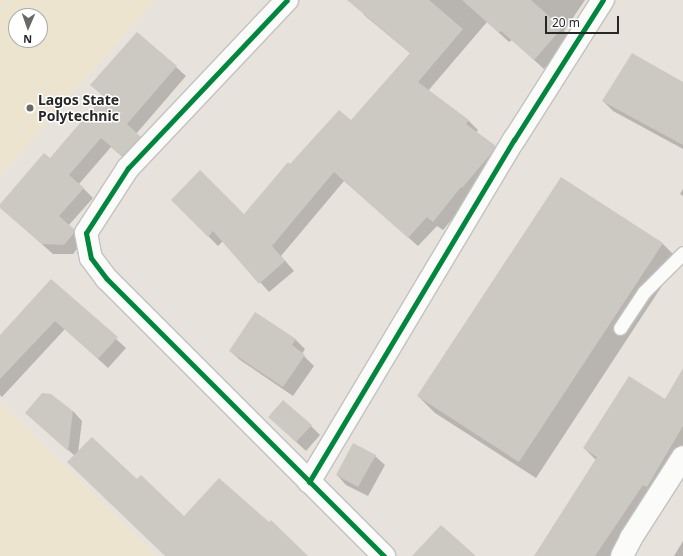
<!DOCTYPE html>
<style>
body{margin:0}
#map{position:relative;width:683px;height:556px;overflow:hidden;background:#e7e3dc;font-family:"Noto Sans",sans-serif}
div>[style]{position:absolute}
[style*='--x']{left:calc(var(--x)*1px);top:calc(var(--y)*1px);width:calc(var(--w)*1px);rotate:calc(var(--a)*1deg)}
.education>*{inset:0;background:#ece4cf}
.shadow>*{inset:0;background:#0003}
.building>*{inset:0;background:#ccc9c3}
.roads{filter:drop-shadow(1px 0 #c3c2c2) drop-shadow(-1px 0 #c3c2c2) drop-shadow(0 1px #c3c2c2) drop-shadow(0 -1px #c3c2c2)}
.lane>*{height:13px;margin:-6.5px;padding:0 6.5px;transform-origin:6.5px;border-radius:6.5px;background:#fbfbfa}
.street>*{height:22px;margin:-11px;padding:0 11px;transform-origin:11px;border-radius:11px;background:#fbfbfa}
.cycleway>*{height:5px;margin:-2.5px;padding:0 2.5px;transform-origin:2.5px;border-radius:2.5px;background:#00873e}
.dots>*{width:11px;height:11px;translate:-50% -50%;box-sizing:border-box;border:2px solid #fff;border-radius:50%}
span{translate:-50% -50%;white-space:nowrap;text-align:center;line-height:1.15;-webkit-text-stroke:3px #fff;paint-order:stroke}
.poi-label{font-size:14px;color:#272727;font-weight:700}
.left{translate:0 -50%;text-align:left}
.north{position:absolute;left:8px;top:8px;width:40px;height:40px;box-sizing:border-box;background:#fff;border:1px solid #a9a9a9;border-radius:50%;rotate:182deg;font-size:11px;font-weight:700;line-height:16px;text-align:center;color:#272727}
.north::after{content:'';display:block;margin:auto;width:14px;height:18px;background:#6a6966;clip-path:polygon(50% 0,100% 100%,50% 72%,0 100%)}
.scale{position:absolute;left:545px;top:16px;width:74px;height:18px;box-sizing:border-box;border:2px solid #272727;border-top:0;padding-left:5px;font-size:12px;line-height:14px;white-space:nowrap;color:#272727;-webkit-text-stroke:3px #fff;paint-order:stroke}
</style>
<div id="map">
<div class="education">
<div style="clip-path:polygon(evenodd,0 0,155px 0,0 176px,0 0,16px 16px,40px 16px,40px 40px,16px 40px,16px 16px)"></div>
<div style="clip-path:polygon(0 402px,157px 556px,0 556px)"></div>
</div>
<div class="shadow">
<div style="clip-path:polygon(359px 0,585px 0,564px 31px,571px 39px,544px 69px,512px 40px,509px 42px,487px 22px,428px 91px,468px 120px,478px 130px,476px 133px,505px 156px,443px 230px,437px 226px,418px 246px,344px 181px,281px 256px,294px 271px,269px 292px,223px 241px,218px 246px,172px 200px,244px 216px,291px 165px,351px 122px,411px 54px,364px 15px)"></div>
<div style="clip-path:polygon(176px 67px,186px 76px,136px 134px,149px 147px,132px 165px,111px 147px,79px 184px,93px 198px,68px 226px,84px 240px,73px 254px,53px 254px,0 207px,50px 159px,104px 97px,92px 85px)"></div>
<div style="clip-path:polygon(683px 83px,683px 149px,613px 111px,603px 101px)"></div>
<div style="clip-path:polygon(562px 179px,663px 244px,679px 260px,536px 478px,435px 413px,418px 396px)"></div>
<div style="clip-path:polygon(683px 189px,683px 196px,680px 194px)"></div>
<div style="clip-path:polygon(51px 280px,126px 348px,108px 368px,65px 329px,2px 397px,0 395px,0 337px)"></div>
<div style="clip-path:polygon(256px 313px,296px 340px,305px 349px,302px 354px,314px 366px,293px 396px,240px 360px,230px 351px)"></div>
<div style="clip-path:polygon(683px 370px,683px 460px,616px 556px,535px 556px,596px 460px,584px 448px,666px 400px)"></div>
<div style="clip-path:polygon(73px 411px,82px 421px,78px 453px,137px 480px,184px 518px,306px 556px,166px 556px,75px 456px,26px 413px)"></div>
<div style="clip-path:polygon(279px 426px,311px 426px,320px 435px,306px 451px)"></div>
<div style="clip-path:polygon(375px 456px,385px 465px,368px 496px,346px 485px,337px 475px)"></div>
<div style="clip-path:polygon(683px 541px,683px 556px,674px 556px)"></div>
</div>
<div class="building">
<div style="clip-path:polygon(347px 0,429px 0,463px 29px,418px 82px,469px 120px,466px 124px,496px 146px,490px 155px,462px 188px,461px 187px,433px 222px,427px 217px,408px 238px,334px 172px,272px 246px,285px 261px,259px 284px,213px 231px,208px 237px,171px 200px,200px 170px,244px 214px,288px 162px,290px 164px,339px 110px,351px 120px,410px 53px)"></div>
<div style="clip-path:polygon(462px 0,531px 0,562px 28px,534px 60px,501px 31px,499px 33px)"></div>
<div style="clip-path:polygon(137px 32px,177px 66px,127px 124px,141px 137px,122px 156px,101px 138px,69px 175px,84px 188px,59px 216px,75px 230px,74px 233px,64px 245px,42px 244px,0 208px,0 204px,44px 153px,50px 158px,103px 96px,90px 85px)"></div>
<div style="clip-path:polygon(632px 53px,683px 82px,683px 145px,602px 101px)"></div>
<div style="clip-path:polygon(561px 177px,663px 243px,519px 462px,417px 396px)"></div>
<div style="clip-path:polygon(51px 279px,118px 337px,98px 359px,55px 321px,0 379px,0 335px)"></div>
<div style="clip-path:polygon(255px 312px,296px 339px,292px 345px,305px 355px,283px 387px,229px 351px)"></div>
<div style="clip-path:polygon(683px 368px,683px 426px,647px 487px,643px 485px,595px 556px,534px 556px,597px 457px,583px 448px,629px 376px,665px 399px)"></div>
<div style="clip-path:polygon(42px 393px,51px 394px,73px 411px,68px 451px,25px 413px)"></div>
<div style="clip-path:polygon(283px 400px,312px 425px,296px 442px,268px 417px)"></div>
<div style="clip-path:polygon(92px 437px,137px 479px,141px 475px,184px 516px,219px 478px,269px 522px,271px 520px,308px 556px,165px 556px,67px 462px)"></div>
<div style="clip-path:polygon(353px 443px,376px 455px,358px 487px,336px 475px)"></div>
<div style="clip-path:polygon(441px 525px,476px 556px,412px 556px)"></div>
</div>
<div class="roads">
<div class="lane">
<div style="--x:620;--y:328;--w:43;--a:-56.3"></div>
<div style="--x:644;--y:292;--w:55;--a:-45"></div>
</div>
<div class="street">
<div style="--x:287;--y:0;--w:231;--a:133.4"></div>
<div style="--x:128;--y:168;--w:77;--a:122.9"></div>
<div style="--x:86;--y:233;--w:25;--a:79"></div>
<div style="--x:91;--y:258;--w:26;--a:53"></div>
<div style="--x:107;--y:279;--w:392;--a:45"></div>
<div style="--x:309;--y:482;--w:399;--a:-59.1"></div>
<div style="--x:514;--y:140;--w:166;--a:-57.6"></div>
<div style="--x:622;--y:556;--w:20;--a:-63"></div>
<div style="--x:631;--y:538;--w:96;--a:-57.3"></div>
</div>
</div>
<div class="cycleway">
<div style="--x:287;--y:0;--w:231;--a:133.4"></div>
<div style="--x:128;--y:168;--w:77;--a:122.9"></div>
<div style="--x:86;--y:233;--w:25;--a:79"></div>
<div style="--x:91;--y:258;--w:26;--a:53"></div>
<div style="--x:107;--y:279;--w:392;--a:45"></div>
<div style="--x:309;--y:482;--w:399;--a:-59.1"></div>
<div style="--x:514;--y:140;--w:166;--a:-57.6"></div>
</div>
<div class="dots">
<div style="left:30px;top:108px;background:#6a6966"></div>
</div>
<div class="poi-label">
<span class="left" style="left:38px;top:108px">Lagos State<br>Polytechnic</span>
</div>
<div class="north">N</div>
<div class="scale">20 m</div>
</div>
